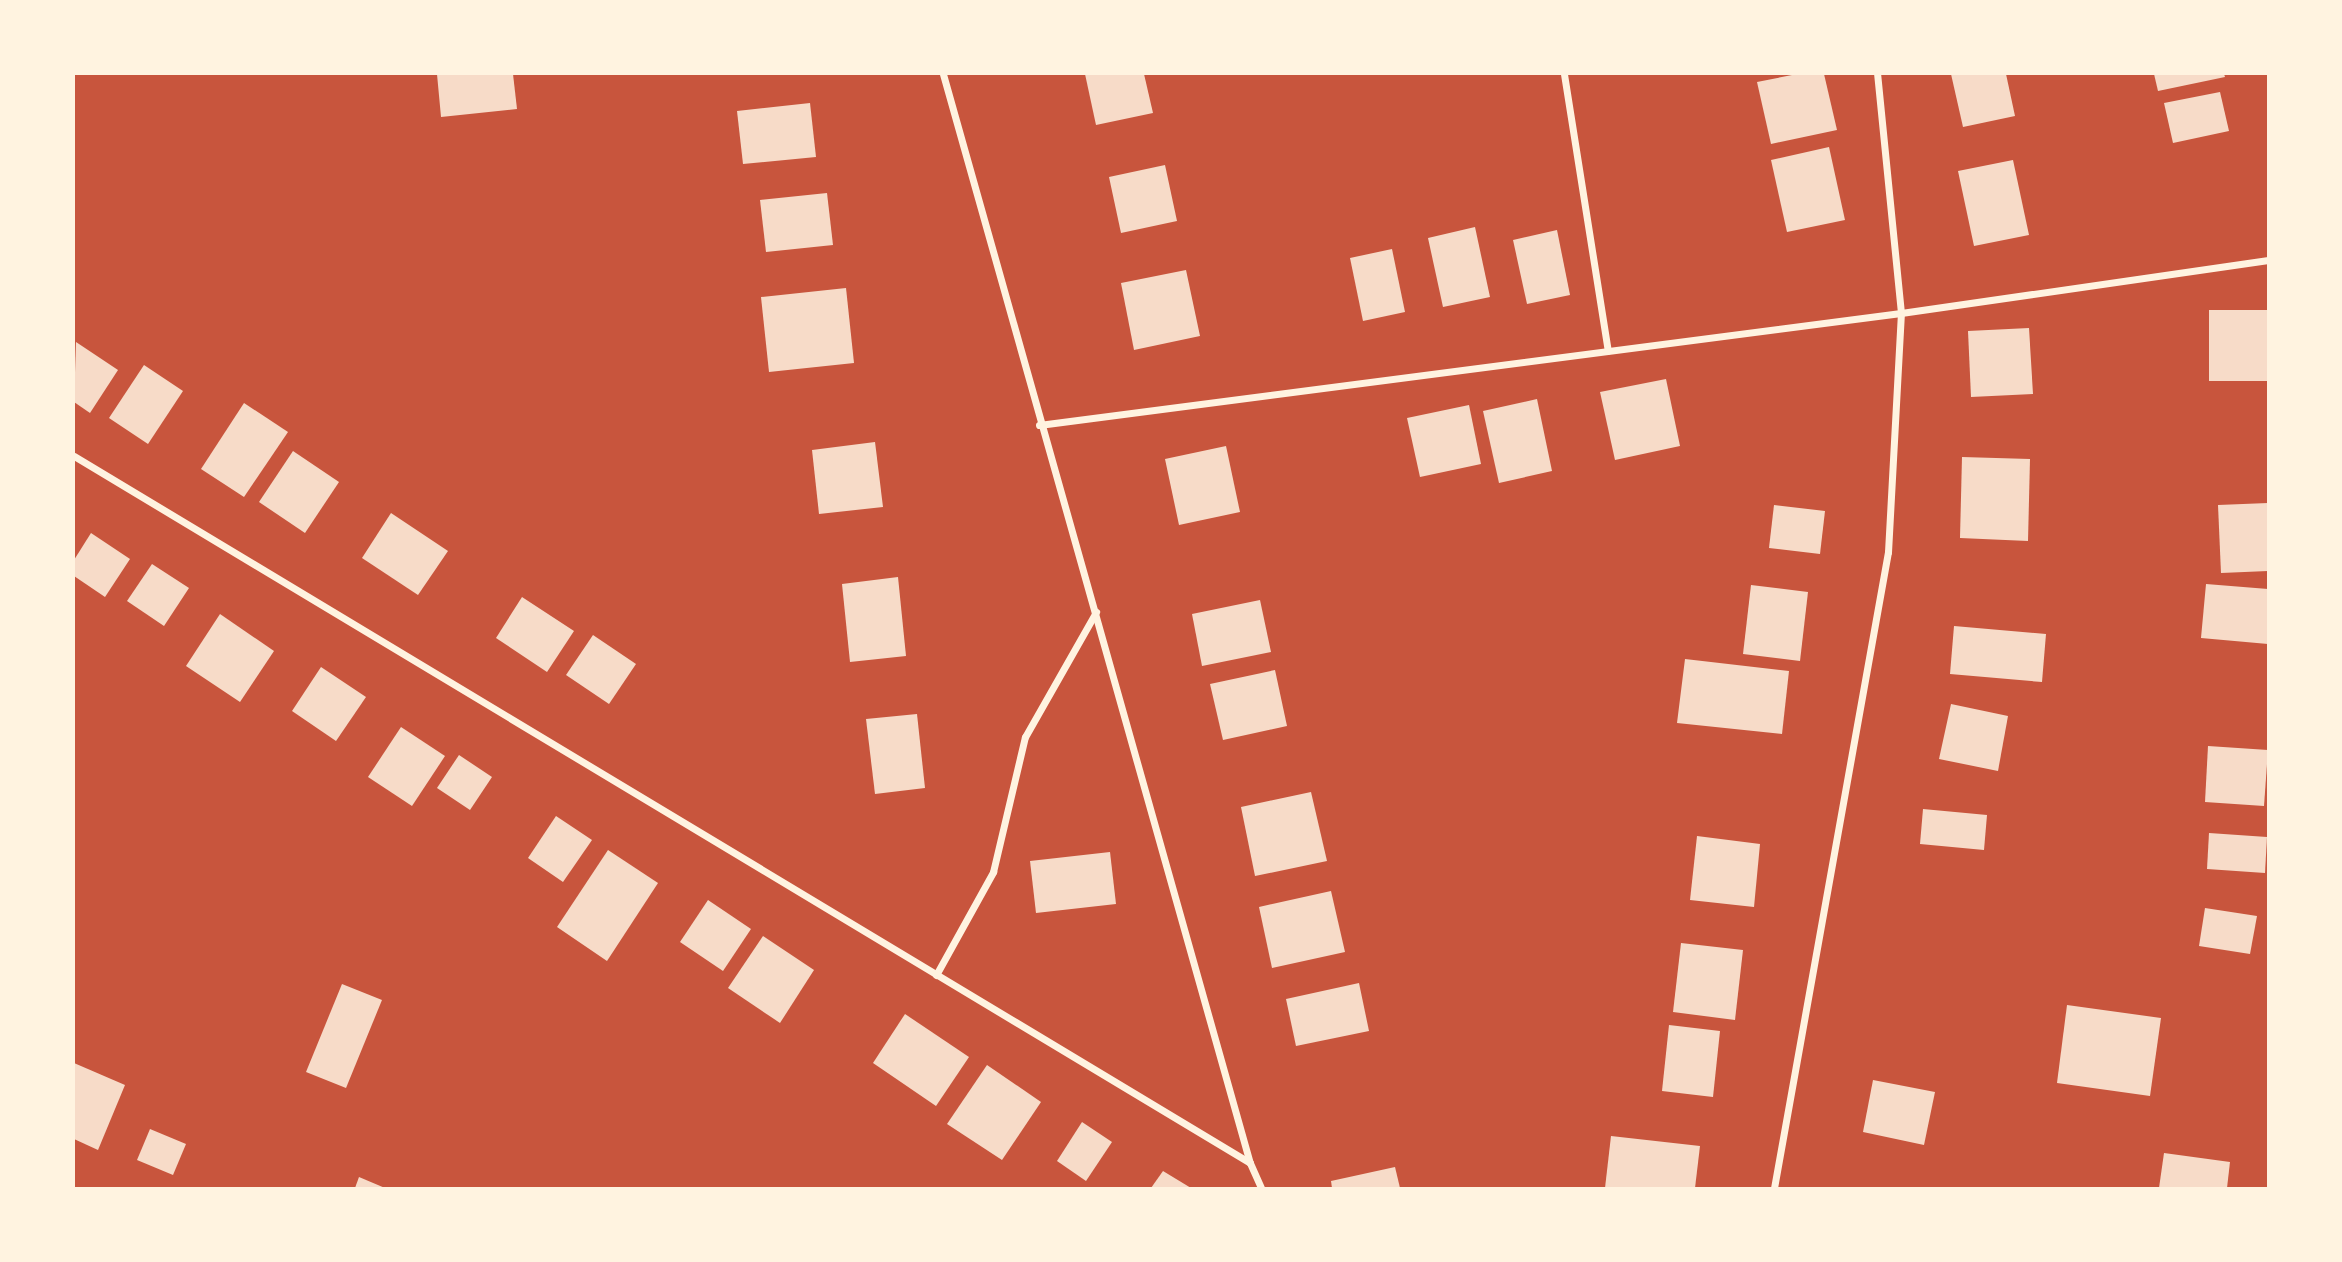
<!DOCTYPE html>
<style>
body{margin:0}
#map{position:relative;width:2342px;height:1262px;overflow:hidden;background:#c8553d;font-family:"Exo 2",sans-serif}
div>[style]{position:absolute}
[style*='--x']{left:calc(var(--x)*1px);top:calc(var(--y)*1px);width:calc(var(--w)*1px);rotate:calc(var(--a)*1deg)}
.building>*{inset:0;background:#f7dbc8}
.minor>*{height:7px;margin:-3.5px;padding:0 3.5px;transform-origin:3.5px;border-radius:3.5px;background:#fff3e0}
span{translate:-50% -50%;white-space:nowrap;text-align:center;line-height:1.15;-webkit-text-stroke:7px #fff3e0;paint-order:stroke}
.frame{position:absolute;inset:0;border:75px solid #fff3e0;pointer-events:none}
</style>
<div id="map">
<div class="building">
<div style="clip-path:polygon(437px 74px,513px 74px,517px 109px,441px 117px)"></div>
<div style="clip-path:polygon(1085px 74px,1144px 74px,1153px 113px,1096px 125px)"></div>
<div style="clip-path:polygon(1797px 74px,1824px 74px,1837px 130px,1771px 144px,1757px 82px)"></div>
<div style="clip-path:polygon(1951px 74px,2006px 74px,2015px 116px,1963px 127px)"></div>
<div style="clip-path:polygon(2154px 74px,2224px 74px,2225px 77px,2158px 91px)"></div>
<div style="clip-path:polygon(2220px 92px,2229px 131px,2173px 143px,2164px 103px)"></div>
<div style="clip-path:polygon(810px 103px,816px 157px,743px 164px,737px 111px)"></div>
<div style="clip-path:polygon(1829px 147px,1845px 220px,1787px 232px,1771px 160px)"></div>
<div style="clip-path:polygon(2013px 160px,2029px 235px,1974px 246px,1958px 171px)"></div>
<div style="clip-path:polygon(1165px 165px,1177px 221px,1121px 233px,1109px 177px)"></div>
<div style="clip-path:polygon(827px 193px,833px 245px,766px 252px,760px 200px)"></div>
<div style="clip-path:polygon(1475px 227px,1490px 297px,1443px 307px,1428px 238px)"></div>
<div style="clip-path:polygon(1557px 230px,1570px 295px,1527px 304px,1513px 240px)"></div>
<div style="clip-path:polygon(1392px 249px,1405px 312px,1363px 321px,1350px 258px)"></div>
<div style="clip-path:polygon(1186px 270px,1200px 336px,1134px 350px,1121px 283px)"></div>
<div style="clip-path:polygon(846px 288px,854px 363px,769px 372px,761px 297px)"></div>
<div style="clip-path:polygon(2209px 310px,2268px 310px,2268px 381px,2209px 381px)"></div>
<div style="clip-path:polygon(2029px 328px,2033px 394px,1971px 397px,1968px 331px)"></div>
<div style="clip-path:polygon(76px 342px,118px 370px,90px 413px,74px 402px)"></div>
<div style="clip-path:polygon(144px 365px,183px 391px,148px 444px,109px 418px)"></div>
<div style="clip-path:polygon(1666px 379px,1680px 446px,1615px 460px,1600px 392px)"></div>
<div style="clip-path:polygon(1537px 399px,1552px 471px,1499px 483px,1483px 411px)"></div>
<div style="clip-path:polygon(244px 403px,288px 432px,244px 497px,201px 469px)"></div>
<div style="clip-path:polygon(1469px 405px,1481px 464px,1420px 477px,1407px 418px)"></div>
<div style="clip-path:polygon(875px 442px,883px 507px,819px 514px,812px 450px)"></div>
<div style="clip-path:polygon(1226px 446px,1240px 512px,1179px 525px,1165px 459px)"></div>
<div style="clip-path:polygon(293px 451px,339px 482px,305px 533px,259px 502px)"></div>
<div style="clip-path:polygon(1962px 457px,2030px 459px,2028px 541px,1960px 538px)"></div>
<div style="clip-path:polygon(2268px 503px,2268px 571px,2221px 573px,2218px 505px)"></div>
<div style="clip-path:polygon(1774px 505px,1825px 511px,1820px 554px,1769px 548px)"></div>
<div style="clip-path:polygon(391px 513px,448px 551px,418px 595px,362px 558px)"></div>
<div style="clip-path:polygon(91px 533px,130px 559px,105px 597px,74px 576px,74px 560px)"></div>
<div style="clip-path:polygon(152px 564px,189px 588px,164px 626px,127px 601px)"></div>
<div style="clip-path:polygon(898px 577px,906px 656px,850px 662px,842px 584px)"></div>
<div style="clip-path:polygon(2206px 584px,2268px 589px,2268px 644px,2201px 638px)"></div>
<div style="clip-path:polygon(1751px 585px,1808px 592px,1800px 661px,1743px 654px)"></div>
<div style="clip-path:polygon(522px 597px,574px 631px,547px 672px,496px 638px)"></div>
<div style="clip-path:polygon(1260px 600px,1271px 652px,1202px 666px,1192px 614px)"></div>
<div style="clip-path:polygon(220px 614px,274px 651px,240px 702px,186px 666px)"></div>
<div style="clip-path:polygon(1954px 626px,2046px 634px,2042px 682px,1950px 674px)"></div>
<div style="clip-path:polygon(593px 635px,636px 664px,609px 704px,566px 675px)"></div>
<div style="clip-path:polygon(1685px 659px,1789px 671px,1782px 734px,1677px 723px)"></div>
<div style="clip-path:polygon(321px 667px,366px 697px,336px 741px,292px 711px)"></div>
<div style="clip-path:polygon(1275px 670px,1287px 726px,1223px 740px,1210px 684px)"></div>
<div style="clip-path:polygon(1951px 704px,2008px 716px,1998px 771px,1939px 759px)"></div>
<div style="clip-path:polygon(917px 714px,925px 788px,875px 794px,866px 719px)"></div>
<div style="clip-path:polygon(401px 727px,445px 756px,412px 806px,368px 777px)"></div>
<div style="clip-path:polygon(2208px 746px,2268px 750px,2264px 806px,2205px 802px)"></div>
<div style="clip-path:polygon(459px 755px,492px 777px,470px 810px,437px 788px)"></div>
<div style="clip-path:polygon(1311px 792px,1327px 861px,1255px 876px,1241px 807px)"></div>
<div style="clip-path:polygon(1923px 809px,1987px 815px,1984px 850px,1920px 844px)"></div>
<div style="clip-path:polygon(556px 816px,592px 840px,563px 882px,528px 858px)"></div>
<div style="clip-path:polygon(2209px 833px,2267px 837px,2265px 873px,2207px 869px)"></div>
<div style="clip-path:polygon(1697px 836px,1760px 844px,1754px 907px,1690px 900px)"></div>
<div style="clip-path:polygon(608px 850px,658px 883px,607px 961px,557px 927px)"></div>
<div style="clip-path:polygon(1110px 852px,1116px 904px,1036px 913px,1030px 861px)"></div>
<div style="clip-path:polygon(1331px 891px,1345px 952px,1272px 968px,1259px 907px)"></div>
<div style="clip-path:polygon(708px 900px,751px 929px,723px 971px,680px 942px)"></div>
<div style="clip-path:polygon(2205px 908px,2257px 916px,2250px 954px,2199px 946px)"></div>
<div style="clip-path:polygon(763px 936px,814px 970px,780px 1023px,728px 988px)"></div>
<div style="clip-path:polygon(1681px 943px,1743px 950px,1735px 1020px,1673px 1012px)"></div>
<div style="clip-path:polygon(1359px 983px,1369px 1031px,1296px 1046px,1286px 999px)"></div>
<div style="clip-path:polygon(342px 984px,382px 1000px,346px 1088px,306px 1072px)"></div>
<div style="clip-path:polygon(2067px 1005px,2161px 1018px,2150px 1096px,2057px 1083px)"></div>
<div style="clip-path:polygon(905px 1014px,969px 1057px,936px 1106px,873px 1063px)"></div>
<div style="clip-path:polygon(1669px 1025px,1720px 1031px,1713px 1097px,1662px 1091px)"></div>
<div style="clip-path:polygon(74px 1063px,125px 1085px,98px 1150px,74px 1139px)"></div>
<div style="clip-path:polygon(987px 1065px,1041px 1102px,1002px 1160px,947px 1124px)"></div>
<div style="clip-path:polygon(1873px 1080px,1935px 1092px,1924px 1145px,1863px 1132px)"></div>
<div style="clip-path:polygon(1082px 1122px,1112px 1142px,1086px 1181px,1057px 1161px)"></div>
<div style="clip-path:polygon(150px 1129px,186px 1144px,173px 1175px,137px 1160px)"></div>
<div style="clip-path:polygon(1611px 1136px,1700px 1146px,1695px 1188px,1605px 1188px)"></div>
<div style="clip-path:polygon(2164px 1153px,2230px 1162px,2227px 1188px,2159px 1188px)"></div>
<div style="clip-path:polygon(1395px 1167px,1400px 1188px,1332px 1188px,1331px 1181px)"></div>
<div style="clip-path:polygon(1163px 1171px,1191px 1188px,1151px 1188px)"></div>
<div style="clip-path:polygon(359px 1177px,385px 1188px,355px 1188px)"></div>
</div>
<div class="minor">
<div style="--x:943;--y:74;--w:1131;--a:74.26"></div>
<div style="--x:1250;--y:1163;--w:27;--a:66"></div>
<div style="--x:1564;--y:74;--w:280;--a:81"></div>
<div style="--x:1039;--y:425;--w:869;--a:-7.4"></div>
<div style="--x:1901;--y:313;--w:371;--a:-8.2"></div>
<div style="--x:74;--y:456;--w:1372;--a:31.01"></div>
<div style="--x:936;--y:975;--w:118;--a:-61"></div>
<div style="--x:993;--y:872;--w:139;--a:-76.7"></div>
<div style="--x:1025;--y:737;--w:144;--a:-60.4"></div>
<div style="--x:1774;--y:1188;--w:646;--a:-79.84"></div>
<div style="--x:1888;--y:552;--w:239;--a:-86.9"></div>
<div style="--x:1901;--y:313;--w:240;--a:-95.7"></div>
</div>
<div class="frame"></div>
</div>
